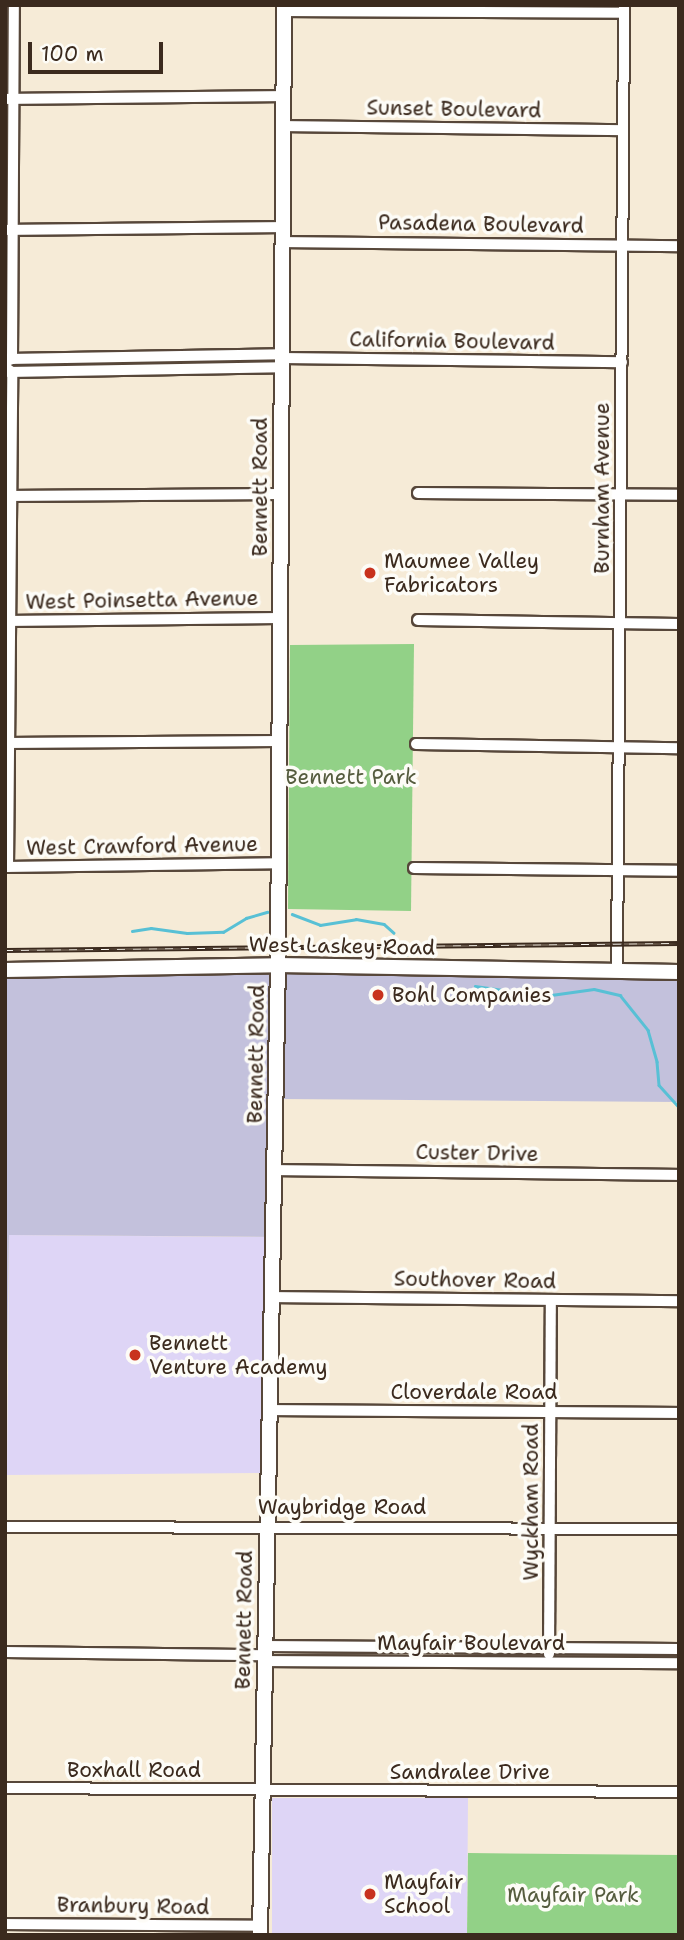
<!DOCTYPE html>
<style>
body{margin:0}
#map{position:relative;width:684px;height:1940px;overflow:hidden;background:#f6ebd7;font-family:"Shantell Sans",sans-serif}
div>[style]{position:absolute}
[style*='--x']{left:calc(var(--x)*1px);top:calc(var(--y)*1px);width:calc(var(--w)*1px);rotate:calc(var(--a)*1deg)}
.built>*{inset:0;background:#ded5f6}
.industrial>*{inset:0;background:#c3c1dc}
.green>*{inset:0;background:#92d187}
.stream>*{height:2.5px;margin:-1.25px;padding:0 1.25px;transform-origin:1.25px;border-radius:1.25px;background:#58c0d5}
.roads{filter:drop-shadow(2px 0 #57473a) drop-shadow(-2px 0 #57473a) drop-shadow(0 2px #57473a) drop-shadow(0 -2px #57473a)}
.street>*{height:10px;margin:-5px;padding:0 5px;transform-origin:5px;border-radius:5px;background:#fff}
.secondary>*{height:14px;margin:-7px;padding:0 7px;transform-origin:7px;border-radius:7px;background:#fff}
.rail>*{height:5px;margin-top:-2.5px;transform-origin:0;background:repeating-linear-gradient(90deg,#fdfcf7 0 8px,#3b2a1e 0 16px);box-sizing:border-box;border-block:2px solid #3b2a1e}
.dots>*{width:19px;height:19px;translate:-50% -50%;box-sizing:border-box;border:4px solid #fdfcf7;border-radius:50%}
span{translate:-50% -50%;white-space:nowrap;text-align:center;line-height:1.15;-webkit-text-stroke:7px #fdfcf7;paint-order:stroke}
.street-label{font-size:21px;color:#3b2a1e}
.poi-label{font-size:21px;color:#3b2a1e}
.left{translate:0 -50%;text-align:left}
.park-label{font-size:21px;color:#555c3e}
.frame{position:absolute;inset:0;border:7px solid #3b2a1e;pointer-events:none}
.scale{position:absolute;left:28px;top:42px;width:135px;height:32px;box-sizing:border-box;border:4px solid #3b2a1e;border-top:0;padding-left:9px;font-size:21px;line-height:24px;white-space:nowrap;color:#3b2a1e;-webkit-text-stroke:5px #fdfcf7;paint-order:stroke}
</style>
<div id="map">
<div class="built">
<div style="clip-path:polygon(9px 1235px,265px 1237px,261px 1473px,7px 1475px)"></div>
<div style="clip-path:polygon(272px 1798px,468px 1798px,467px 1935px,272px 1935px)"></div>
</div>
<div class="industrial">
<div style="clip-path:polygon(5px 970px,679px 972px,679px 1102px,281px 1099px,278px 1237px,9px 1235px,5px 1514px)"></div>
</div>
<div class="green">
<div style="clip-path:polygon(414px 644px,411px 911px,288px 909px,290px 645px)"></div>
<div style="clip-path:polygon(468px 1853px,679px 1855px,679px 1935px,467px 1935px)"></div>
</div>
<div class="stream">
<div style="--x:292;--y:914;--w:30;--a:21"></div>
<div style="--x:320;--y:925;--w:36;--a:-9"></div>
<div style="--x:356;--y:919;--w:28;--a:10"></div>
<div style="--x:384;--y:924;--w:13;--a:42"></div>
<div style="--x:132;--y:931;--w:19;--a:-9"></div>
<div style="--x:151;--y:928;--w:36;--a:8"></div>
<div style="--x:187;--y:933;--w:36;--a:-2"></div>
<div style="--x:223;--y:932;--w:27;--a:-31"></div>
<div style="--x:246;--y:918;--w:22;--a:-16"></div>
<div style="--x:403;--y:950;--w:6;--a:51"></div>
<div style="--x:475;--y:986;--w:70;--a:8.2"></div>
<div style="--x:544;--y:996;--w:50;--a:-8"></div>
<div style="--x:594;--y:989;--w:27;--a:13"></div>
<div style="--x:620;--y:995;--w:45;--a:51.3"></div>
<div style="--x:648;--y:1030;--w:33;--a:74"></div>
<div style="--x:657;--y:1062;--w:23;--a:85"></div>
<div style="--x:659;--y:1085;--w:30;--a:48"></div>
</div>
<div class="roads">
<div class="street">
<div style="--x:284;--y:11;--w:340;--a:0.3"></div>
<div style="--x:5;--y:99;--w:279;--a:-0.6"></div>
<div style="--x:284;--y:126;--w:339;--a:0.7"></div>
<div style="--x:5;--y:230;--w:278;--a:-0.6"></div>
<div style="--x:283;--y:242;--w:396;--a:0.6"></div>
<div style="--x:282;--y:358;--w:340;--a:0.7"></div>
<div style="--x:8;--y:359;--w:274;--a:-1"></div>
<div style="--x:8;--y:372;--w:273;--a:-1"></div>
<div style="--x:418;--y:493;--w:261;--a:0.4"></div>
<div style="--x:5;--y:496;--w:276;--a:-0.4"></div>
<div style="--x:418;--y:620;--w:261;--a:0.9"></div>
<div style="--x:5;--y:621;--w:275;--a:-0.6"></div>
<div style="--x:5;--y:743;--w:274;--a:-0.4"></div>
<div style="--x:416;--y:744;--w:263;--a:0.9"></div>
<div style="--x:5;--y:867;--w:273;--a:-0.8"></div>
<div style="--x:8;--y:867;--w:495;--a:-89.5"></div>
<div style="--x:12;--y:372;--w:9;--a:-144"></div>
<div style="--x:5;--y:367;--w:5;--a:-90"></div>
<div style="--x:5;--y:362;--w:8;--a:-23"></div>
<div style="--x:12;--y:359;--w:354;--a:-89.7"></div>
<div style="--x:414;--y:868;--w:265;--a:0.6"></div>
<div style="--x:617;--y:971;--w:966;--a:-89.58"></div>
<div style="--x:275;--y:1170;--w:404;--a:0.7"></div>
<div style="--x:272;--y:1297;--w:407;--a:0.6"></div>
<div style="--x:270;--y:1410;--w:409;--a:0.4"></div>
<div style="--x:5;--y:1527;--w:674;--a:0.17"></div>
<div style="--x:264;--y:1646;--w:415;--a:0.4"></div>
<div style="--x:5;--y:1652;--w:259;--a:0.7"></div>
<div style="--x:549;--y:1654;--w:354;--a:-89.7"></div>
<div style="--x:263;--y:1661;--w:416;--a:0.3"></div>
<div style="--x:5;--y:1788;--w:674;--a:0.34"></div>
<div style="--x:5;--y:1924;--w:255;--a:0.4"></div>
</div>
<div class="secondary">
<div style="--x:5;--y:970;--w:273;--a:-1"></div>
<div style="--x:278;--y:965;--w:401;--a:1"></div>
<div style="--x:260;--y:1935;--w:970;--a:-88.94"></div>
<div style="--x:278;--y:965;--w:960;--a:-89.64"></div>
</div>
</div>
<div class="rail">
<div style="--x:5;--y:950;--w:674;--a:-0.6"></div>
</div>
<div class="dots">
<div style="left:370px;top:573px;background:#c8321e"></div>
<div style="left:378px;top:995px;background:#c8321e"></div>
<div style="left:135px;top:1355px;background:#c8321e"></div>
<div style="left:370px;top:1894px;background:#c8321e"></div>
</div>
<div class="street-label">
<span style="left:454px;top:109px;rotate:1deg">Sunset Boulevard</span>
<span style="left:481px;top:224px;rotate:1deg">Pasadena Boulevard</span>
<span style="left:452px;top:341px;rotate:1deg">California Boulevard</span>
<span style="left:260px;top:487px;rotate:-90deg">Bennett Road</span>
<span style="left:602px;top:488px;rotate:-90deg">Burnham Avenue</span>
<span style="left:142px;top:600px;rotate:-1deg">West Poinsetta Avenue</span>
<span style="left:142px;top:846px;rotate:-1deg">West Crawford Avenue</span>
<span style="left:342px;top:946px;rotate:1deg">West Laskey Road</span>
<span style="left:256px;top:1054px;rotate:-89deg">Bennett Road</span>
<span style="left:477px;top:1153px;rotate:1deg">Custer Drive</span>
<span style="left:475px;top:1280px;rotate:1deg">Southover Road</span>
<span style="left:474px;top:1392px">Cloverdale Road</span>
<span style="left:531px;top:1502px;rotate:-90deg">Wyckham Road</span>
<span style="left:342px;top:1507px">Waybridge Road</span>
<span style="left:244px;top:1620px;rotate:-89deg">Bennett Road</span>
<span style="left:471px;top:1643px">Mayfair Boulevard</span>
<span style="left:134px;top:1770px">Boxhall Road</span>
<span style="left:470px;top:1772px">Sandralee Drive</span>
<span style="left:133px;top:1906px;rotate:1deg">Branbury Road</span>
</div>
<div class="poi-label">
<span class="left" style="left:384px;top:573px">Maumee Valley<br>Fabricators</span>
<span class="left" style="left:392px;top:995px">Bohl Companies</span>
<span class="left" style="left:149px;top:1355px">Bennett<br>Venture Academy</span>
<span class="left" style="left:384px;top:1894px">Mayfair<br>School</span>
</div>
<div class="park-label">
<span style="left:351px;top:777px">Bennett Park</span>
<span style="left:573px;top:1895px">Mayfair Park</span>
</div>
<div class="frame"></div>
<div class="scale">100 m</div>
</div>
